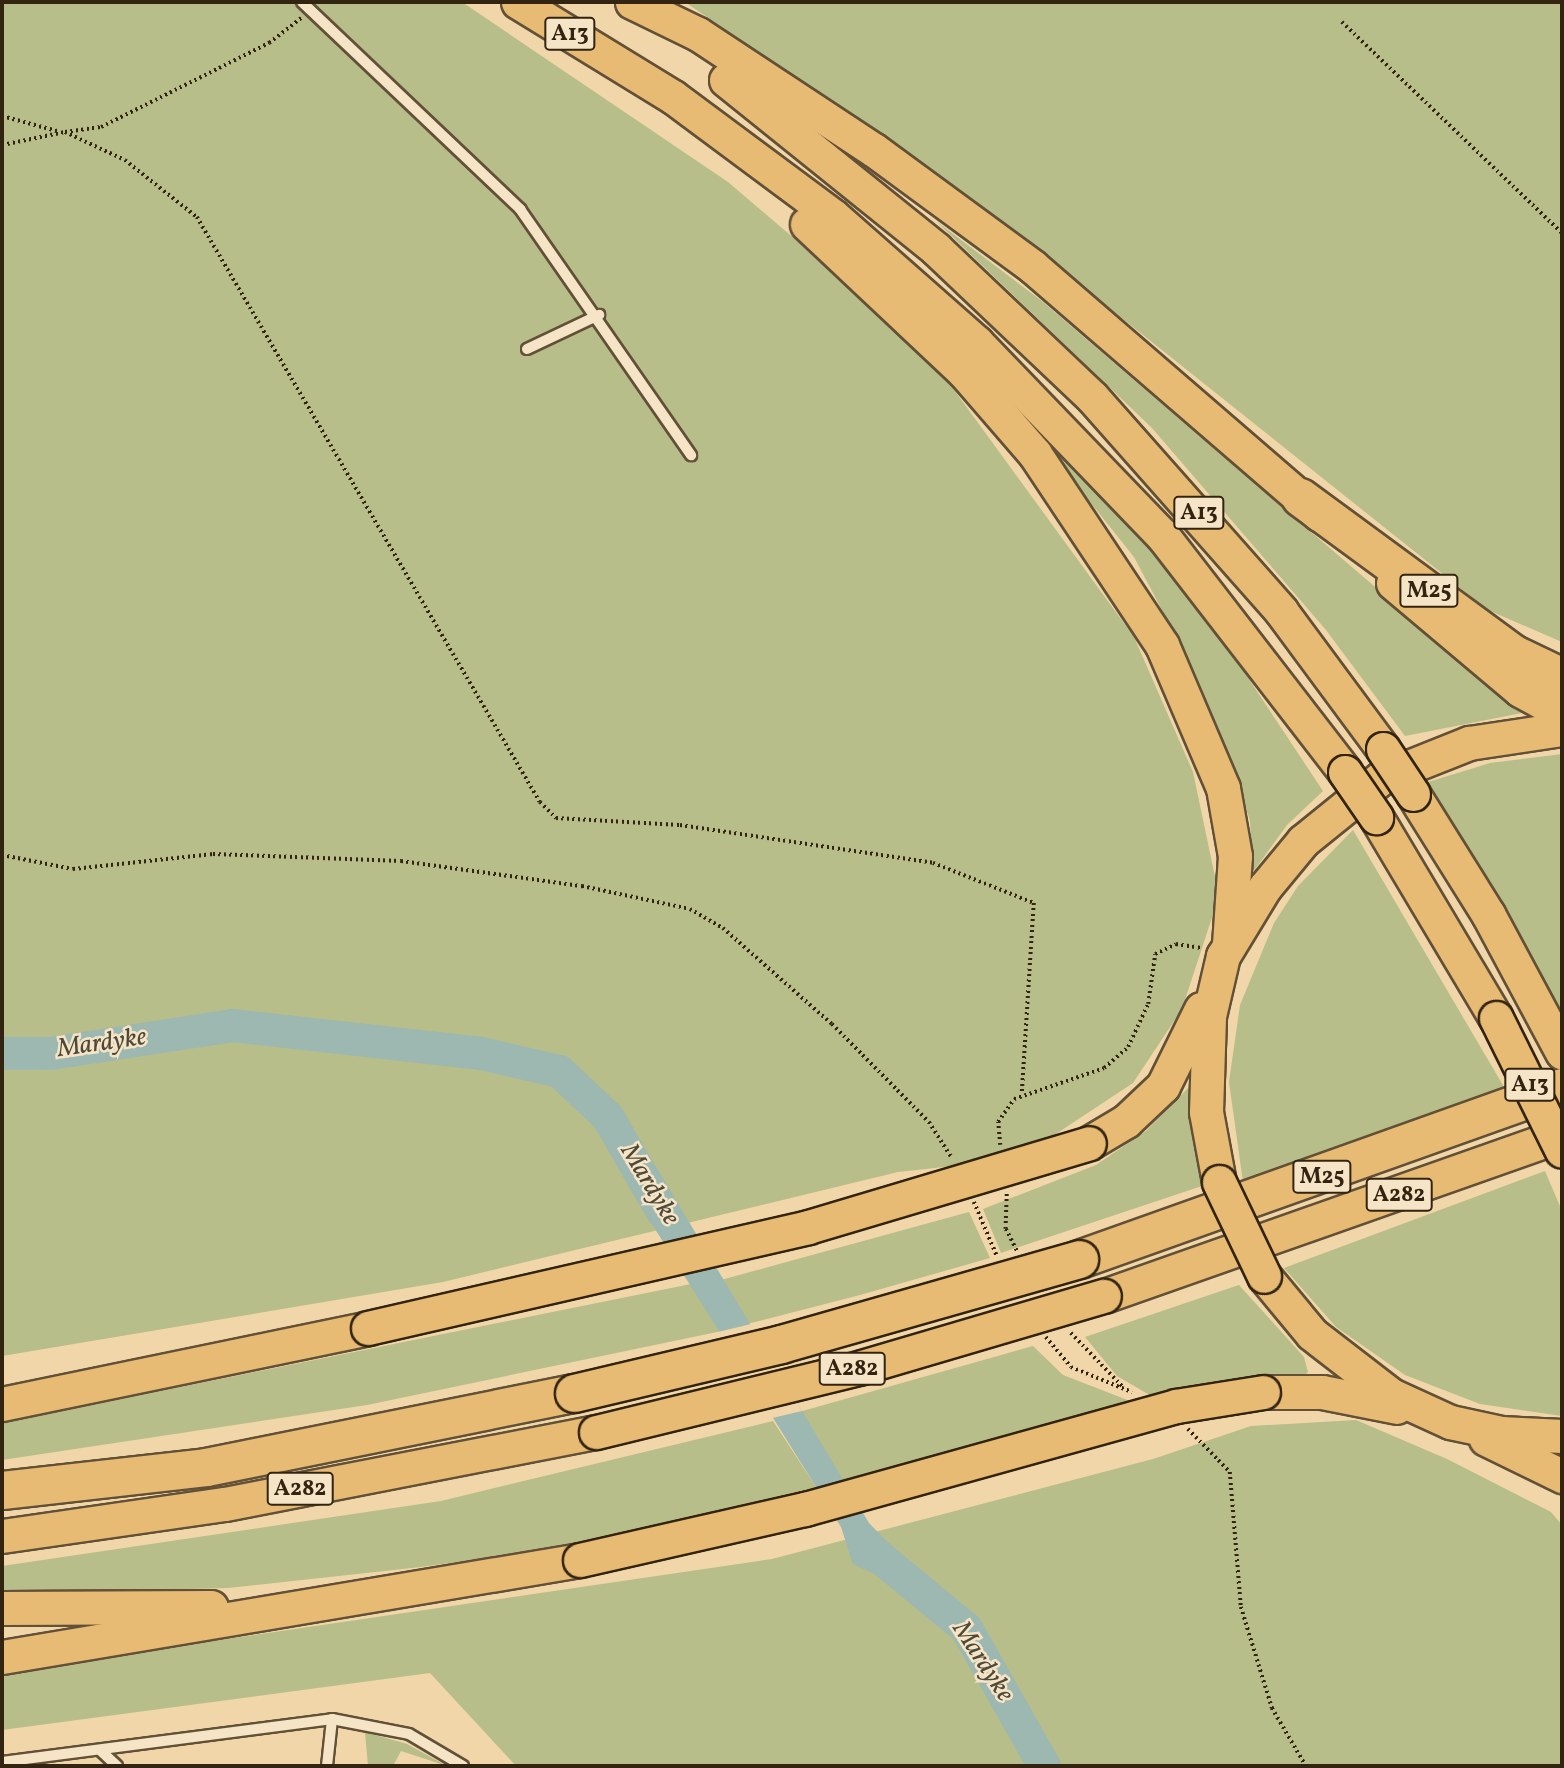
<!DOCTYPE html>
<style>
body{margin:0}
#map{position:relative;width:1564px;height:1768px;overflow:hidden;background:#f0d6a8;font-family:Vollkorn,serif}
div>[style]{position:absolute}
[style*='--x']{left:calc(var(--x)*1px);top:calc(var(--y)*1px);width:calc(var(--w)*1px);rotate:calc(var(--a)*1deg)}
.green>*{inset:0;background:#b7be89}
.water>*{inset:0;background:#9db7b1}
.pier>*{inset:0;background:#f0d6a8}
.river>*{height:33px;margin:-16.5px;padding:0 16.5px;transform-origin:16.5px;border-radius:16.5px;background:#9db7b1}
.path>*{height:3.5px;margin-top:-1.75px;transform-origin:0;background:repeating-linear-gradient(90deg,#332411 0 2px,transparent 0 5.5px)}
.roads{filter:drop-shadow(2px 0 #625037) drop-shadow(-2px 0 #625037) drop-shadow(0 2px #625037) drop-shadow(0 -2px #625037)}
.service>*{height:10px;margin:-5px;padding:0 5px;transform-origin:5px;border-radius:5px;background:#f5e4c6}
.trunk>*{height:33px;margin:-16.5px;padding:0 16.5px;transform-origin:16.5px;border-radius:16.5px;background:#e8bb74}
.motorway>*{height:37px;margin:-18.5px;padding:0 18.5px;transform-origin:18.5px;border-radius:18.5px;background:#e8bb74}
.bridges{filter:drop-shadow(2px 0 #332411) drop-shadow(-2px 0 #332411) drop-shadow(0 2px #332411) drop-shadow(0 -2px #332411)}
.trunk-bridge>*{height:33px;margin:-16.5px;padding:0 16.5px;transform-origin:16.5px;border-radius:16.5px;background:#e8bb74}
.motorway-bridge>*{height:37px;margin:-18.5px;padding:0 18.5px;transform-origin:18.5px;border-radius:18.5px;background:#e8bb74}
span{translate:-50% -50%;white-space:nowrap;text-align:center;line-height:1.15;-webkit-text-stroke:5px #f5e4c6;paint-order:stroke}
.shield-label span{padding:2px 5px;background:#f5e4c6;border:2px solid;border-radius:5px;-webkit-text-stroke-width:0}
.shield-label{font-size:23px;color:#332411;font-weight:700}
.water-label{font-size:26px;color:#4e4939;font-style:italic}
.frame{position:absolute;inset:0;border:4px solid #332411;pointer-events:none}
</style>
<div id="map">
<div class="green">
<div style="clip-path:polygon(2px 2px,462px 2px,728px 182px,925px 350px,1134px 637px,1193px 772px,1219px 896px,1182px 1009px,1133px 1083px,1018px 1159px,898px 1172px,443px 1282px,2px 1356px)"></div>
<div style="clip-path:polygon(685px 2px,1562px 2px,1562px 642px,1488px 610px,980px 205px)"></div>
<div style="clip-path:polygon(936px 221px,1043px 302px,1522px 713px,1405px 736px,1326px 630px,1152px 428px)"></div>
<div style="clip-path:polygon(991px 378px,1151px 550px,1231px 652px,1323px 791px,1287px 825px,1253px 872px,1250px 821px,1230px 756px,1181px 646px,1134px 557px)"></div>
<div style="clip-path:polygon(1562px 754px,1562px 1013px,1425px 783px,1490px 763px)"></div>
<div style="clip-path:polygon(1353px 830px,1504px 1087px,1243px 1182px,1229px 1082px,1240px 1005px,1274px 923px,1298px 886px)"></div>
<div style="clip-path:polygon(1188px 1088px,1202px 1186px,1001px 1253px,983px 1209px,1096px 1165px,1146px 1131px)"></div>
<div style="clip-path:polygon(1545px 1171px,1562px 1211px,1562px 1416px,1480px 1404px,1405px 1375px,1336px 1327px,1284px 1268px)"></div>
<div style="clip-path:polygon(969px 1212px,990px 1258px,860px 1295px,747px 1324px,721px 1280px)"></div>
<div style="clip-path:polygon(691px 1284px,722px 1331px,367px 1405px,2px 1460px,2px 1423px)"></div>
<div style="clip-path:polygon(1239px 1285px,1304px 1357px,1308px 1372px,1302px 1378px,1165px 1404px,1117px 1376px,1085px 1337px)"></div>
<div style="clip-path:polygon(1033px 1346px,1063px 1375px,1130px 1401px,843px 1483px,799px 1412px)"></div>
<div style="clip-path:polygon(1356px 1420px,1447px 1459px,1551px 1512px,1562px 1525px,1562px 1766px,516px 1766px,430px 1673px,2px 1730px,2px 1672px,772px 1559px,1153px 1459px,1251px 1426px)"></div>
<div style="clip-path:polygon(773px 1421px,816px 1487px,572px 1546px,421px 1567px,228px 1588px,2px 1594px,2px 1566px,441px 1501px)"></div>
<div style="clip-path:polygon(365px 1732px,407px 1744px,447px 1766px,401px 1751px,393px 1766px,368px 1766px)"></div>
</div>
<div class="water">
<div style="clip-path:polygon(655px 1165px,869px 1523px,916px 1571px,893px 1583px,853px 1564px,841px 1527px,632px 1192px,628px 1178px)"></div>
</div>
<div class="pier">
<div style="clip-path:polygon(751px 1324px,802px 1411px,768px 1419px,718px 1332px)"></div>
</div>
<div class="river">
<div style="--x:2;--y:1053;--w:48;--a:0"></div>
<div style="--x:50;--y:1053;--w:184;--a:-8.7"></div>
<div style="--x:232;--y:1025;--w:251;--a:6.4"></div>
<div style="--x:481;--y:1053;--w:80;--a:13"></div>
<div style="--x:559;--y:1071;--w:66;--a:43.2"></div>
<div style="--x:607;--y:1116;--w:110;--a:59.9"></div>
<div style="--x:870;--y:1549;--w:124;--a:39.5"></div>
<div style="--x:966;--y:1628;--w:159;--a:60.5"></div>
</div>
<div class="path">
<div style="--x:1342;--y:22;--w:305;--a:43.8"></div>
<div style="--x:2;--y:116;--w:57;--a:15.3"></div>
<div style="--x:65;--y:132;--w:36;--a:-8"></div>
<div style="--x:101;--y:127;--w:188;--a:-26.6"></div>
<div style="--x:269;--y:43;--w:41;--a:-38"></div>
<div style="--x:2;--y:145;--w:64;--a:-11.7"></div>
<div style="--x:65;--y:132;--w:66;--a:25"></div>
<div style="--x:125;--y:160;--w:92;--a:38.4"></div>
<div style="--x:197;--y:217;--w:678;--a:59.62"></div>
<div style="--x:540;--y:802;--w:23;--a:45"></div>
<div style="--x:556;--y:818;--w:124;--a:3.2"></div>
<div style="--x:680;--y:825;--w:256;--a:8.5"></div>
<div style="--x:933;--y:863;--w:109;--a:21.6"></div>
<div style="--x:1034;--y:903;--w:192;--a:93.6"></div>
<div style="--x:2;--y:855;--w:72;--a:11.2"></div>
<div style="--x:73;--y:869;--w:141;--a:-6.1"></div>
<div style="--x:213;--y:854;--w:188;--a:2.1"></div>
<div style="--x:401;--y:861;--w:183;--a:7.9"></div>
<div style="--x:582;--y:886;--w:110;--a:12"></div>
<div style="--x:690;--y:909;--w:38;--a:30"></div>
<div style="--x:723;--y:928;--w:145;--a:41.4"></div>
<div style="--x:832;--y:1024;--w:138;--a:45.3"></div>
<div style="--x:929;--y:1122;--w:43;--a:57.4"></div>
<div style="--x:1000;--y:1145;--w:23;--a:-95"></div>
<div style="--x:998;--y:1122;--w:28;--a:-55"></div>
<div style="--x:1014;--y:1099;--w:95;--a:-19"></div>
<div style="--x:1104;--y:1068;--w:32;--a:-41"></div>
<div style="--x:1128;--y:1047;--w:47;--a:-65.1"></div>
<div style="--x:1148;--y:1004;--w:50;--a:-82"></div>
<div style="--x:1155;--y:954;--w:23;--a:-25"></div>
<div style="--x:1176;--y:944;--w:26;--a:9"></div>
<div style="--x:1007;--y:1194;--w:35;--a:92"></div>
<div style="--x:1006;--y:1229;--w:25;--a:63"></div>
<div style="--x:974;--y:1202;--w:59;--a:66.9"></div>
<div style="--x:1071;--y:1333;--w:76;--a:46.1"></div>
<div style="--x:1046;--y:1337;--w:39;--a:50"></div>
<div style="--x:1071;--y:1367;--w:66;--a:22.3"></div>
<div style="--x:1188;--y:1429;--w:60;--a:45.7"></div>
<div style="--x:1230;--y:1472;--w:135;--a:85.3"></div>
<div style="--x:1241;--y:1607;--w:106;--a:72.9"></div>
<div style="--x:1272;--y:1708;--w:67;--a:59.6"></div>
</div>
<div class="roads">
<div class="service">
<div style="--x:302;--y:2;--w:301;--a:43.5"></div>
<div style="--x:520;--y:209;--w:300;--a:55.2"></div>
<div style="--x:527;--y:349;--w:80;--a:-25.3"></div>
<div style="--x:101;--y:1751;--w:22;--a:43"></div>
<div style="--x:2;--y:1762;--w:333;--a:-7.4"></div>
<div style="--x:332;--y:1719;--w:78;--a:11"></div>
<div style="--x:409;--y:1734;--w:63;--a:30.7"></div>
<div style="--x:327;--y:1766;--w:47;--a:-83.9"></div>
</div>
<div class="trunk">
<div style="--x:518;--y:2;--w:182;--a:31.5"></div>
<div style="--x:673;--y:97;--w:199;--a:36.6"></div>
<div style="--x:833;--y:216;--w:192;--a:41.4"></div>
<div style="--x:977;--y:343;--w:267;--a:46.1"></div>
<div style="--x:1162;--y:535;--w:299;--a:52.3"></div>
<div style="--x:632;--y:2;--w:73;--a:25.9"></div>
<div style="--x:698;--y:34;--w:211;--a:33.4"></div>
<div style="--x:874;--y:150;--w:197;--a:36.3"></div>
<div style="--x:1033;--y:267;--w:379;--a:40.8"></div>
<div style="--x:726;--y:80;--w:270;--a:38.8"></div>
<div style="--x:936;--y:249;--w:215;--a:43.5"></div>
<div style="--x:1092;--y:397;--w:286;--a:48.5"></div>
<div style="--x:1281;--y:611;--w:172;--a:53.5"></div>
<div style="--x:807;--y:224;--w:216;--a:43.3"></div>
<div style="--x:964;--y:372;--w:108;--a:49.1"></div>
<div style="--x:1035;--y:454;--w:229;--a:56.4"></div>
<div style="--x:1162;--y:645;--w:155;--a:66.9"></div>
<div style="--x:1223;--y:788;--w:69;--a:80"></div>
<div style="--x:1235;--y:856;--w:87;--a:93.9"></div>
<div style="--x:1393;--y:583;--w:166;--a:40.1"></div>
<div style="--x:1520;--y:690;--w:48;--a:28.7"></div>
<div style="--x:1413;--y:794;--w:142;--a:58"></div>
<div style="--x:1488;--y:914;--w:157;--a:61.8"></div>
<div style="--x:1376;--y:817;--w:234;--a:59.2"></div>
<div style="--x:1089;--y:1143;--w:43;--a:-30.7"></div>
<div style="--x:1126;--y:1121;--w:51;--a:-43.4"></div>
<div style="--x:1163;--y:1086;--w:86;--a:-63.7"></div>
<div style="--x:1219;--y:1182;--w:71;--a:-100.5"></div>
<div style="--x:1206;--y:1112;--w:96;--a:-88.2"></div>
<div style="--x:1209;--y:1016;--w:62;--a:-76.9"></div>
<div style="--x:1223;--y:956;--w:81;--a:-58.7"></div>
<div style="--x:1265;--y:887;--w:60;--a:-50.4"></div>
<div style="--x:1303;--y:841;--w:100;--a:-38.9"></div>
<div style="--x:1381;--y:778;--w:95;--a:-21.7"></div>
<div style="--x:1469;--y:743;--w:94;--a:-8.6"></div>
<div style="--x:1264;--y:1276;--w:75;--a:50.4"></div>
<div style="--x:1312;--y:1334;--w:100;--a:37.7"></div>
<div style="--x:1391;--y:1395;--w:65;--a:24.6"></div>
<div style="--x:1450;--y:1422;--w:52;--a:12.2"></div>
<div style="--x:1501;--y:1433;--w:61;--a:2.8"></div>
<div style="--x:1104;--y:1296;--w:485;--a:-19.4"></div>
<div style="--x:1263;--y:1392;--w:59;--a:0"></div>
<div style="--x:1322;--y:1392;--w:76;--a:11.3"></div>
<div style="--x:2;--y:1404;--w:374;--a:-11.7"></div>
<div style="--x:1486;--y:1439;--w:85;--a:26"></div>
<div style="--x:2;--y:1536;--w:225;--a:-8.2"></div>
<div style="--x:225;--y:1504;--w:378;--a:-11"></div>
<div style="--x:2;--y:1608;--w:209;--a:-0.3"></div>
<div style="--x:2;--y:1657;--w:586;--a:-9.53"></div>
</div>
<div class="motorway">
<div style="--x:1300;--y:497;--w:263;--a:36.3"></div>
<div style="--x:1512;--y:653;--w:55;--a:25.6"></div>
<div style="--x:1079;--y:1259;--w:513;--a:-19.6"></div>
<div style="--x:2;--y:1490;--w:205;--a:-6.4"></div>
<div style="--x:206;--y:1467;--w:375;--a:-11.4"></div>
</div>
</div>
<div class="bridges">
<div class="trunk-bridge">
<div style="--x:1383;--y:749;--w:54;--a:56.3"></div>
<div style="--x:1345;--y:772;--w:55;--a:55.4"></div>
<div style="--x:1496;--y:1018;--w:148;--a:63.6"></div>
<div style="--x:1219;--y:1182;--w:104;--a:64.4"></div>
<div style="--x:368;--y:1328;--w:451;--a:-12.9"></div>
<div style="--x:808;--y:1227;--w:293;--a:-16.6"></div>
<div style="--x:596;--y:1432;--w:274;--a:-13.7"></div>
<div style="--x:862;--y:1367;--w:252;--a:-16.4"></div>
<div style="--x:580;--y:1560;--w:231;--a:-12.8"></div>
<div style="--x:805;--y:1509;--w:385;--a:-15.5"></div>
<div style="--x:1176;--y:1406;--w:88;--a:-9.1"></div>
</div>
<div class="motorway-bridge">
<div style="--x:574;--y:1393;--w:213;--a:-13.3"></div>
<div style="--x:781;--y:1344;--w:310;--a:-15.9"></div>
</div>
</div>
<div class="shield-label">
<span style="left:570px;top:34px">A13</span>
<span style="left:1199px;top:513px">A13</span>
<span style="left:1429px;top:591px">M25</span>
<span style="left:1530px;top:1085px">A13</span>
<span style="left:1322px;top:1177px">M25</span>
<span style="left:1399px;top:1195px">A282</span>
<span style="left:852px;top:1369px">A282</span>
<span style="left:300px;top:1489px">A282</span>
</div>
<div class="water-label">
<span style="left:102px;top:1044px;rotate:-8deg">Mardyke</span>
<span style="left:649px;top:1185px;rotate:59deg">Mardyke</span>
<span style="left:982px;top:1662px;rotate:57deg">Mardyke</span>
</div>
<div class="frame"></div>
</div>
